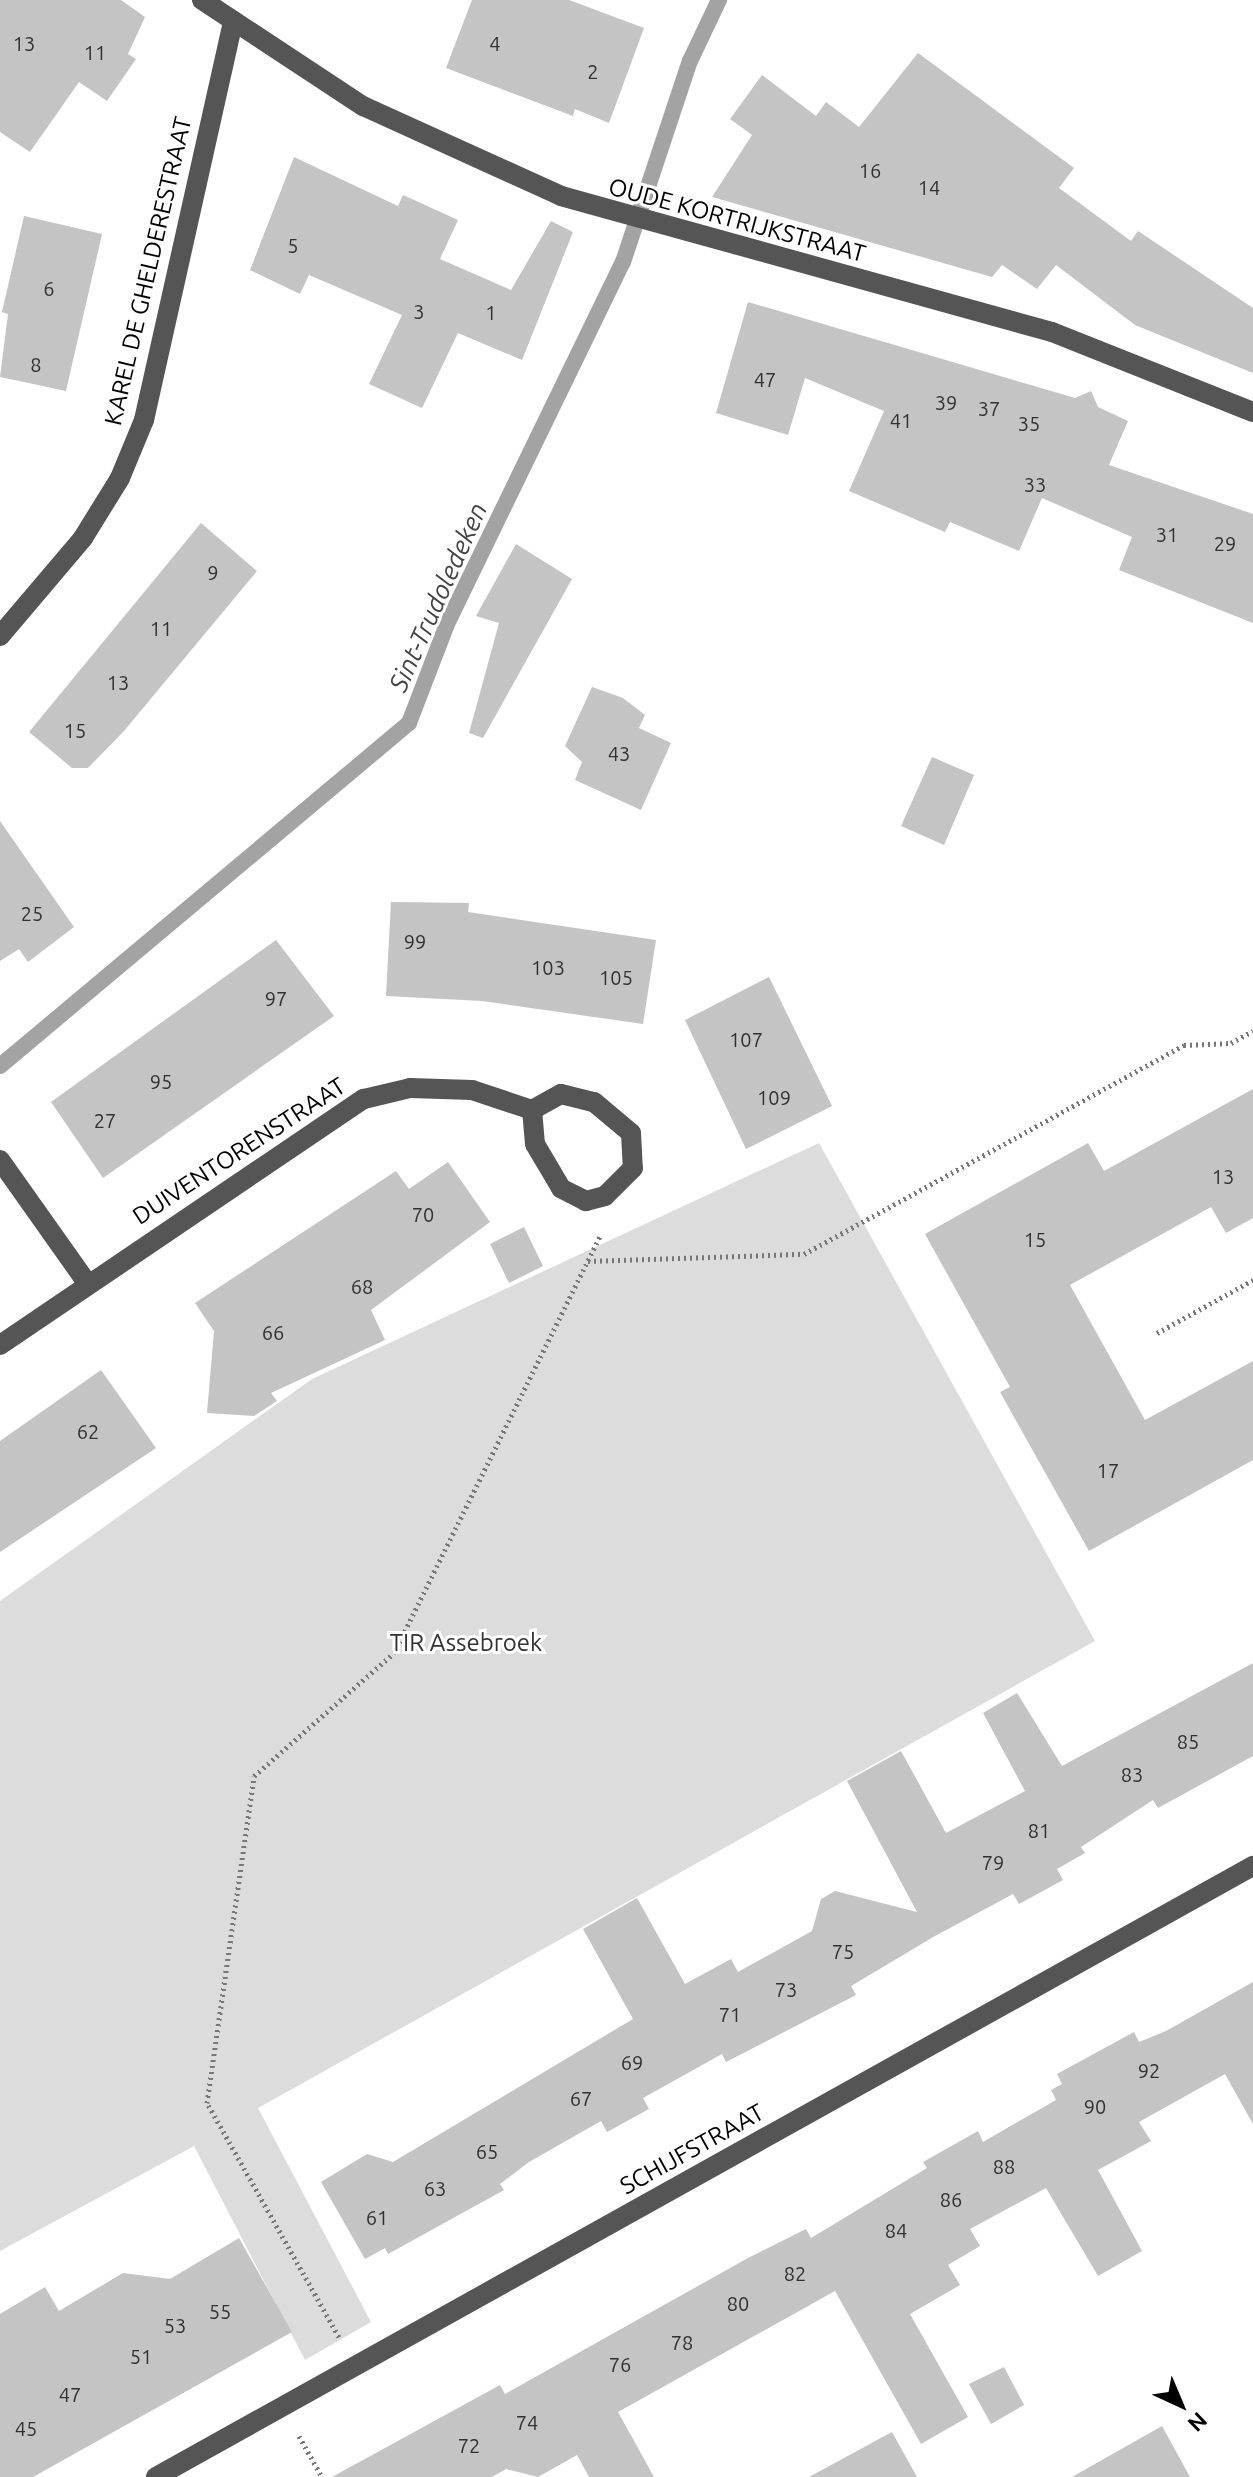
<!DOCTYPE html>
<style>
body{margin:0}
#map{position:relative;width:1253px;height:2477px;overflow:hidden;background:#fff;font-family:Ubuntu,sans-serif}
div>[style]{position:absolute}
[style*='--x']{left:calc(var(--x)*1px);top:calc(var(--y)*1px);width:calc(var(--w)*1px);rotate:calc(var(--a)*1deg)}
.green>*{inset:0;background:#dcdcdc}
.stream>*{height:16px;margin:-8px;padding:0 8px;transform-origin:8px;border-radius:8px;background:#a3a3a3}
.building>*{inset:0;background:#c4c4c4}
.path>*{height:5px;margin-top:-2.5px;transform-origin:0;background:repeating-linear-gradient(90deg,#777 0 2px,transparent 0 6px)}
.minor>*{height:20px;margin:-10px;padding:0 10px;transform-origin:10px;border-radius:10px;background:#555}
span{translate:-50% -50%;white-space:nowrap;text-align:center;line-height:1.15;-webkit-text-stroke:6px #fff;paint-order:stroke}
.number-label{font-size:20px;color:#313131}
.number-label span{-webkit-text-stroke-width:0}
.street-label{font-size:24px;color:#000}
.park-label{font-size:24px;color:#333}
.water-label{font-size:26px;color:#444;font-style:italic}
.north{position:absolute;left:1141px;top:2365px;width:80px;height:80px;-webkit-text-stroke:6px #fff;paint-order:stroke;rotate:136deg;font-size:22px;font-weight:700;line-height:32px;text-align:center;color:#000}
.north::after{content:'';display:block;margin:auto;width:28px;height:36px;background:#000;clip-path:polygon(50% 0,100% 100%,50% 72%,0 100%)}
</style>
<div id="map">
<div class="green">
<div style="clip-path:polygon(819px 1143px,1095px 1641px,258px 2108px,371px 2322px,305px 2360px,194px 2146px,0 2251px,0 1601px,312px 1379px)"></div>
</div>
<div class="stream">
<div style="--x:0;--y:1066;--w:534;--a:-39.98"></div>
<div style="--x:409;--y:723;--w:106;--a:-69"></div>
<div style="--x:447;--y:624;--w:403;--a:-64.1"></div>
<div style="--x:623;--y:262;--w:212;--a:-71.6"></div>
<div style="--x:690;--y:61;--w:68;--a:-64.6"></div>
</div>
<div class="building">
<div style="clip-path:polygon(0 0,121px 0,145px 17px,128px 54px,136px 59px,107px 101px,79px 82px,30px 152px,0 132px)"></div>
<div style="clip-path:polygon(472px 0,569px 0,644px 28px,609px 123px,575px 109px,573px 116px,446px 68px)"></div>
<div style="clip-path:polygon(918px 53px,1074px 168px,1059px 188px,1131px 241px,1138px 231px,1253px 308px,1253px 373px,1135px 325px,1056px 265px,1037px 289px,1002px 265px,992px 277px,712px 197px,752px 135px,730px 119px,762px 75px,816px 116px,826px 102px,859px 127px)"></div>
<div style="clip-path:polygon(294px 157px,398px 206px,403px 195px,458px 220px,440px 259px,511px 290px,551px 221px,573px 232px,522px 360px,458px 333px,422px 408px,369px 384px,402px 315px,309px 275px,300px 294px,250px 270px)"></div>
<div style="clip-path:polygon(24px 216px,102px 234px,66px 391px,0 377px,8px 314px,2px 312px)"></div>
<div style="clip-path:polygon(748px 302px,1075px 398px,1091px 391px,1098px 407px,1128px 421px,1109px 465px,1253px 514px,1253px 623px,1119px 570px,1132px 537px,1042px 498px,1019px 551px,950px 522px,945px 532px,849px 491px,884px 411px,805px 378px,788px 435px,716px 413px)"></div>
<div style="clip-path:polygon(201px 523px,257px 571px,124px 731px,88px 768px,72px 768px,29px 732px)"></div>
<div style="clip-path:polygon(516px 544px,572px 579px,483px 738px,469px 733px,499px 623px,476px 616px)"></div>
<div style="clip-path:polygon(592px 687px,623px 698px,645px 715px,639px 728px,671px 743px,641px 810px,575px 780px,582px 762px,565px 746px)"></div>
<div style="clip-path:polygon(932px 757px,974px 775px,944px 845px,901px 826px)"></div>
<div style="clip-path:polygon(0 821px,74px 927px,28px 962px,19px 949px,0 961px)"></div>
<div style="clip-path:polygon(391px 902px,469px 903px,468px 912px,656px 940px,643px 1024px,482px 1001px,386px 996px)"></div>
<div style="clip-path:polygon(276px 940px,334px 1016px,103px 1178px,51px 1102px)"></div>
<div style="clip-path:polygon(769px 977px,832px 1106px,746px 1149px,685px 1020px)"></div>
<div style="clip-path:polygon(1253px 1089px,1253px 1218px,1226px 1233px,1211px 1207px,1070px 1285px,1145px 1420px,1253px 1361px,1253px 1460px,1089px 1551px,1000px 1392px,1010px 1387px,925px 1234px,1088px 1143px,1104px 1171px)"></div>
<div style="clip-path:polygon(448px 1162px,490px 1222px,371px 1310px,385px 1340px,271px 1393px,277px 1401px,254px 1416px,207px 1413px,214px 1331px,195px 1303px,396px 1171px,409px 1189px)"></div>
<div style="clip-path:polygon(524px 1227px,543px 1266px,509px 1283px,490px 1244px)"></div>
<div style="clip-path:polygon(101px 1370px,156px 1448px,0 1552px,0 1441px)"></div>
<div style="clip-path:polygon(1253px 1663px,1253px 1756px,1158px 1808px,1153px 1800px,1081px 1847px,1085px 1853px,1057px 1869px,1063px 1880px,1019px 1904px,1013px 1894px,935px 1936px,851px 1986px,856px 1995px,726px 2062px,722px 2054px,643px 2098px,649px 2109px,607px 2132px,601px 2121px,529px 2162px,500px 2184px,504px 2190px,388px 2254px,385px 2248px,365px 2259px,321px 2182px,367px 2154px,393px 2162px,633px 2019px,583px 1929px,637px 1898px,685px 1984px,731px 1959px,738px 1972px,812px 1931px,821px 1899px,835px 1891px,917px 1912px,847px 1781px,901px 1751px,946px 1833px,1025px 1791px,983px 1713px,1017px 1693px,1062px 1766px)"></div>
<div style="clip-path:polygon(1253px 1982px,1253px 2124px,1225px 2074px,1139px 2122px,1151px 2141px,1098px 2170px,1142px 2251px,1098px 2276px,1046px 2188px,970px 2229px,980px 2246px,948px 2265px,960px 2285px,910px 2314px,968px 2417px,921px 2444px,835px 2291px,618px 2412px,654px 2477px,589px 2477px,577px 2455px,538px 2477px,506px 2469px,492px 2477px,332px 2477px,500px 2385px,505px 2394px,748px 2258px,806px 2229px,811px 2238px,927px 2168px,923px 2162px,978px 2131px,983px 2142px,1056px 2100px,1051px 2090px,1062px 2084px,1057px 2074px,1134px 2032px,1139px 2042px,1166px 2031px)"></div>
<div style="clip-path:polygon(239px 2238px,292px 2332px,33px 2477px,0 2477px,0 2314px,45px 2287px,59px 2311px,123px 2273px,170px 2279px)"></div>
<div style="clip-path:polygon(1004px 2367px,1024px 2405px,991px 2424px,969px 2384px)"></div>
<div style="clip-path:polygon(1162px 2426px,1190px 2477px,1072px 2477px)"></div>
<div style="clip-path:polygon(892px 2432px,917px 2477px,809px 2477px)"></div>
</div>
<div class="path">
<div style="--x:588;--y:1261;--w:216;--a:-1.9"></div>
<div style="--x:804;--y:1254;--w:434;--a:-28.8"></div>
<div style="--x:1184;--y:1045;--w:47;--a:-2.4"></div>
<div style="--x:1231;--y:1043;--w:25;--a:-29"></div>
<div style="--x:1157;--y:1333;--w:110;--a:-28.9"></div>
<div style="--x:339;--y:2337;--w:269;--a:-119.4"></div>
<div style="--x:207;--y:2103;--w:330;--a:-81.8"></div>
<div style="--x:254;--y:1776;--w:186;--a:-41.3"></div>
<div style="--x:394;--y:1653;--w:465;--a:-63.7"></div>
<div style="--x:299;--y:2436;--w:47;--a:60.7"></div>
</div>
<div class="minor">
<div style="--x:202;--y:0;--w:193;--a:33.4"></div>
<div style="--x:363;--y:106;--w:217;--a:24.4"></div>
<div style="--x:561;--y:196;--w:509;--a:15.48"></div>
<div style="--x:1052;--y:332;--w:216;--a:21.7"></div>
<div style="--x:0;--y:636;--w:128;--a:-49.7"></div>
<div style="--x:83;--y:538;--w:70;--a:-58.3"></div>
<div style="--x:120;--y:478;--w:63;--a:-67.5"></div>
<div style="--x:144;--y:420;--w:409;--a:-77.4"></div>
<div style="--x:561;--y:1094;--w:34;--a:14"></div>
<div style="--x:594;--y:1102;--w:48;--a:40"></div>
<div style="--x:631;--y:1133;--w:35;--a:87"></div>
<div style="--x:633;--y:1168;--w:40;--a:135"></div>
<div style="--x:605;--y:1196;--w:20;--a:165"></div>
<div style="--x:586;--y:1201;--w:28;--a:-153"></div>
<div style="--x:561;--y:1188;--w:51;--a:-120.6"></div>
<div style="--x:535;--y:1144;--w:34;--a:-95"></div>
<div style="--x:532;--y:1110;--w:33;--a:-29"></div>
<div style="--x:0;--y:1160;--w:151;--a:54.7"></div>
<div style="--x:0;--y:1345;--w:439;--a:-34.1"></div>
<div style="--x:364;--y:1099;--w:47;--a:-13.4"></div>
<div style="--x:410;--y:1088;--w:62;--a:1.8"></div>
<div style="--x:472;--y:1090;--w:63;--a:18.4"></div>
<div style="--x:156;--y:2477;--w:1256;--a:-29.12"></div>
</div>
<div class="number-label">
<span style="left:24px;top:43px">13</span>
<span style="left:495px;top:43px">4</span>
<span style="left:95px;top:52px">11</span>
<span style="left:593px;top:71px">2</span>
<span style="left:870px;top:170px">16</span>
<span style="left:929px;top:187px">14</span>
<span style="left:293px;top:245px">5</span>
<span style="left:49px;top:288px">6</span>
<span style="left:419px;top:311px">3</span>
<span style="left:491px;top:312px">1</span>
<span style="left:36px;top:364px">8</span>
<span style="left:765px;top:379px">47</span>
<span style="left:946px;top:402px">39</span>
<span style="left:989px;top:408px">37</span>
<span style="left:901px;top:420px">41</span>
<span style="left:1029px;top:423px">35</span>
<span style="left:1035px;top:484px">33</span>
<span style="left:1167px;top:534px">31</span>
<span style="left:1225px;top:543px">29</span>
<span style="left:213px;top:572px">9</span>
<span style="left:161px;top:628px">11</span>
<span style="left:118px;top:682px">13</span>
<span style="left:75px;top:730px">15</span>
<span style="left:619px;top:753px">43</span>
<span style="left:32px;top:913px">25</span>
<span style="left:415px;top:941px">99</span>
<span style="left:548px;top:967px">103</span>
<span style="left:616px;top:977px">105</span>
<span style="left:276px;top:998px">97</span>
<span style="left:746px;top:1039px">107</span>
<span style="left:161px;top:1081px">95</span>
<span style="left:774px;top:1097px">109</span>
<span style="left:105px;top:1120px">27</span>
<span style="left:1223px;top:1176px">13</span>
<span style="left:423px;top:1214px">70</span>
<span style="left:1035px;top:1239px">15</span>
<span style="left:362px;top:1286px">68</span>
<span style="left:273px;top:1332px">66</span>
<span style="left:88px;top:1431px">62</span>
<span style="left:1108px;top:1470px">17</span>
<span style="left:1188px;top:1741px">85</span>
<span style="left:1132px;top:1774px">83</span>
<span style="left:1039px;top:1830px">81</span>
<span style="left:993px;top:1862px">79</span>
<span style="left:843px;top:1951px">75</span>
<span style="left:786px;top:1989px">73</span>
<span style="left:730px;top:2014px">71</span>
<span style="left:632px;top:2062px">69</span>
<span style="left:1149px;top:2070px">92</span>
<span style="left:581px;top:2098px">67</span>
<span style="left:1095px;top:2106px">90</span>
<span style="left:487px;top:2151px">65</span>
<span style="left:1004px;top:2166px">88</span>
<span style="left:435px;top:2188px">63</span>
<span style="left:951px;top:2199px">86</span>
<span style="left:377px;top:2217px">61</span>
<span style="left:896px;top:2230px">84</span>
<span style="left:795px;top:2273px">82</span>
<span style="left:738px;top:2303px">80</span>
<span style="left:220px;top:2311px">55</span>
<span style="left:175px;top:2325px">53</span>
<span style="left:682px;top:2342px">78</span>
<span style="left:141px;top:2356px">51</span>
<span style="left:620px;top:2364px">76</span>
<span style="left:70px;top:2394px">47</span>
<span style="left:527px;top:2422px">74</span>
<span style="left:26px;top:2428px">45</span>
<span style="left:469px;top:2445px">72</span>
</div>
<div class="street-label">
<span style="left:737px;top:220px;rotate:15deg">OUDE KORTRIJKSTRAAT</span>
<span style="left:148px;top:271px;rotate:-77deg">KAREL DE GHELDERESTRAAT</span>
<span style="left:239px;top:1151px;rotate:-33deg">DUIVENTORENSTRAAT</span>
<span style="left:692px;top:2149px;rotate:-29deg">SCHIJFSTRAAT</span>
</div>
<div class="park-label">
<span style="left:466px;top:1643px">TIR Assebroek</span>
</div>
<div class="water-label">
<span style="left:438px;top:597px;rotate:-66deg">Sint-Trudoledeken</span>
</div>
<div class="north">N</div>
</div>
